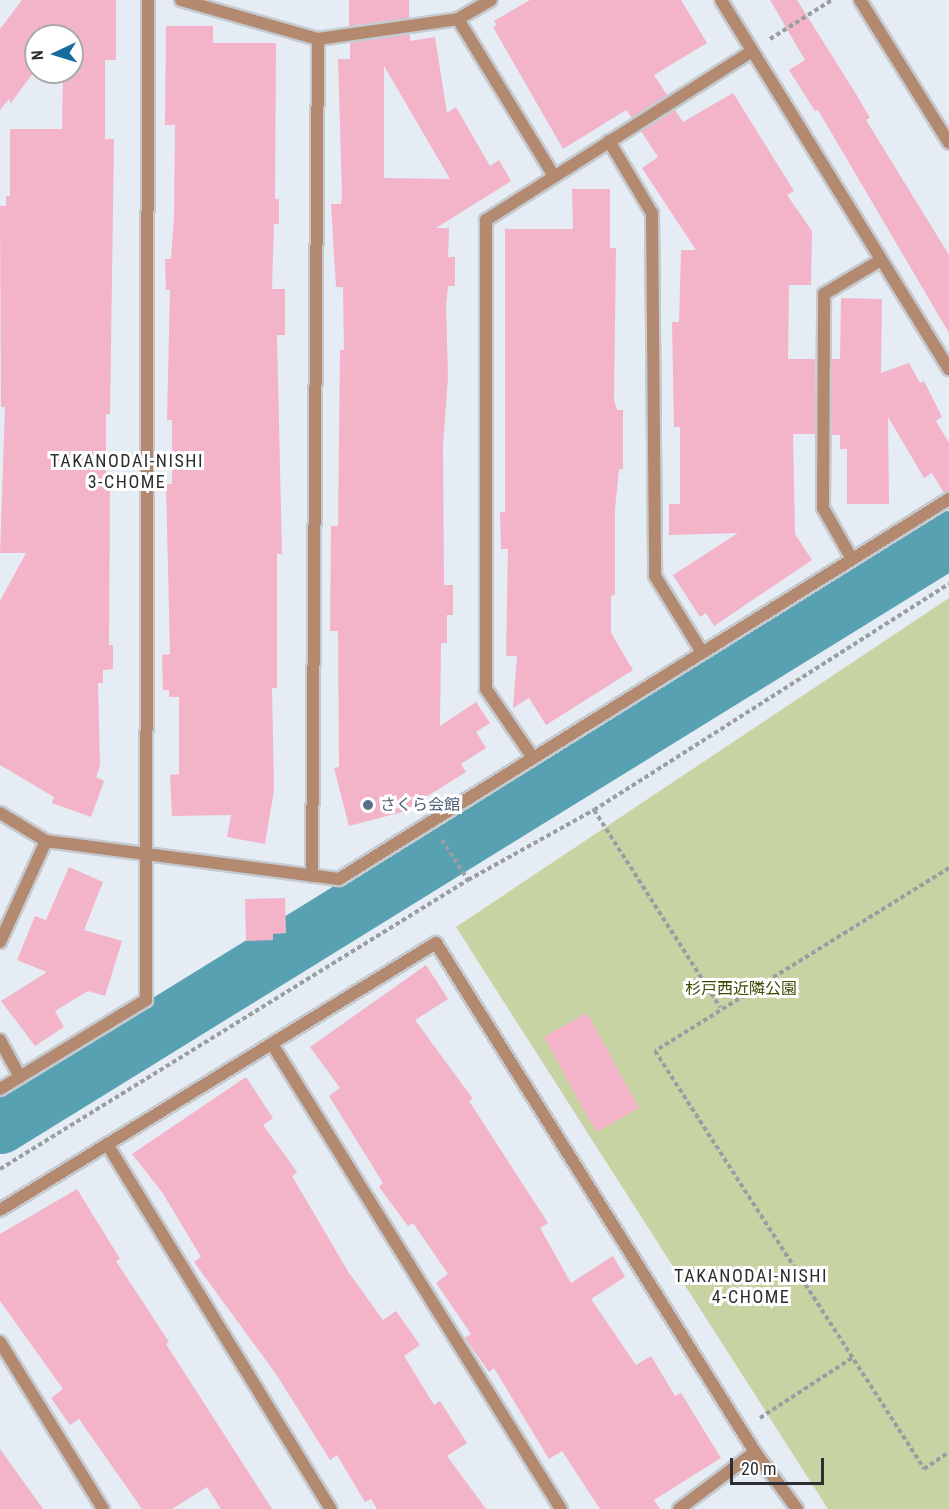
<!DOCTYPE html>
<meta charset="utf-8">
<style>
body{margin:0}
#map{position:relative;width:949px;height:1509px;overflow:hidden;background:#e5ecf3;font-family:"Roboto Condensed","Noto Sans JP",sans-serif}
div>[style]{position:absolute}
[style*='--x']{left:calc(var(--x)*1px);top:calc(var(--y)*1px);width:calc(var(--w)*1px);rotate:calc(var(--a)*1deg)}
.green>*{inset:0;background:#c7d3a2}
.river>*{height:57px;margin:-28.5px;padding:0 28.5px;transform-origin:28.5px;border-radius:28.5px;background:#57a1b3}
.building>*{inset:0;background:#f3b3c8}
.path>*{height:4px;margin-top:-2px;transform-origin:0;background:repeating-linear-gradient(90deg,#999ea3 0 4.5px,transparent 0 7.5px)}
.roads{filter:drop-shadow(2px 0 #c4cad0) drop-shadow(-2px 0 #c4cad0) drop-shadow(0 2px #c4cad0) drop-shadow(0 -2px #c4cad0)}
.street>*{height:12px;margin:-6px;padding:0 6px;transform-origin:6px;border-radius:6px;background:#b38970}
.dots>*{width:16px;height:16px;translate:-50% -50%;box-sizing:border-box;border:3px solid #fff;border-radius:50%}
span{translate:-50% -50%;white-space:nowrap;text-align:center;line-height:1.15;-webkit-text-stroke:6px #fff;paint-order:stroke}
.service-label{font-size:16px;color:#4e5e75}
.left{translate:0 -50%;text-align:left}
.park-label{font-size:16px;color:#3f4905}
.neighbourhood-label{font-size:18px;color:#2c2e31;letter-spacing:1.5px}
.north{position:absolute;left:24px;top:24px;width:60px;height:60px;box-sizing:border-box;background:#fff;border:2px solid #ababad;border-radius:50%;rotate:266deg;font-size:16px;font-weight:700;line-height:24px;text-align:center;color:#2c2e31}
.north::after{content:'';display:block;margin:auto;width:21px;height:27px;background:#176c9d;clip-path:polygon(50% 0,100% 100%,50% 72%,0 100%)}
.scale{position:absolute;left:730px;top:1458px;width:94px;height:27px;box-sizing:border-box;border:3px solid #2c2e31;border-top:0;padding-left:8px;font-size:18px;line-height:21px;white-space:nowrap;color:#2c2e31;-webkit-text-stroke:4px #fff;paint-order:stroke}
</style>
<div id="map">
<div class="green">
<div style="clip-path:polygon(949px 598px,949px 1509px,828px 1509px,456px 927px)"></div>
</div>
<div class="river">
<div style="--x:0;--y:1125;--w:1115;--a:-31.7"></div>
</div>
<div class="building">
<div style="clip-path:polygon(22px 0,116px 0,116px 60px,105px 60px,105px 139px,114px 139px,110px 414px,106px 414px,106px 488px,110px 488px,109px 645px,113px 645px,113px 669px,103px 670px,103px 683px,98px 683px,100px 765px,96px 777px,104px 781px,91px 817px,52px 803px,54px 797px,0 765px,0 601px,26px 553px,0 553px,5px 407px,1px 407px,0 206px,6px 206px,6px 196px,10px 196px,10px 129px,62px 129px,63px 72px,72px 72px,72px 36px,63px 36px,63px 32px,60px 36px,36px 36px,36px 69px,10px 104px,10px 98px,0 110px,0 29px)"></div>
<div style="clip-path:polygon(349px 0,409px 0,409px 18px,349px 26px)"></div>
<div style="clip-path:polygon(530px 0,681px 0,707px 43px,654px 75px,667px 95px,632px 118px,626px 110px,563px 149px,493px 27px,497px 25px,494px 21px)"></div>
<div style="clip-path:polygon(770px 0,797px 0,856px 94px,870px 118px,866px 120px,949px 255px,949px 333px,818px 110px,815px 111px,789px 70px,805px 60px)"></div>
<div style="clip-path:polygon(166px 26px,213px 26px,213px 43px,276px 43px,275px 199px,279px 199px,279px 224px,274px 224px,272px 289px,285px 289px,285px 335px,277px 335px,282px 554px,277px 554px,277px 688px,272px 688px,274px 790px,265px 844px,227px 837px,231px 815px,172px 816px,170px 775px,179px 774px,179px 697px,169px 697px,169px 690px,163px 690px,162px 655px,170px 654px,166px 484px,172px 484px,172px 420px,167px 420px,170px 290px,166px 290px,165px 259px,171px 259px,174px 216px,175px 125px,165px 125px)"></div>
<div style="clip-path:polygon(evenodd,410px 34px,410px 41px,435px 37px,447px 113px,456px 107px,490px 166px,499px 160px,511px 181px,436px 228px,449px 228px,448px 257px,455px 257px,455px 286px,448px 286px,446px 306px,448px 378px,443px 445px,444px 585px,453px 585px,453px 615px,447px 615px,447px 643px,441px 643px,440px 726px,476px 702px,490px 723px,476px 732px,486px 748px,461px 764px,466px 772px,402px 812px,349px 826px,334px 768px,339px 767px,338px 631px,330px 631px,331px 526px,338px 526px,340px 350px,344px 350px,343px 287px,336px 287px,331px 204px,341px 204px,342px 194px,338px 59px,350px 59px,350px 43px,410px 34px,384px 66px,450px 179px,384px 178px,384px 66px)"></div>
<div style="clip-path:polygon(733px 93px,794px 191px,787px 195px,812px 231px,811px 285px,789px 285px,788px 359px,815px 359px,815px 434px,793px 434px,795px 534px,812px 560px,714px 626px,706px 613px,700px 617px,673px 575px,738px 533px,669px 535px,669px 504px,680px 504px,680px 427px,674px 427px,672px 322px,679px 322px,681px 250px,696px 250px,642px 168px,658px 157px,641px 131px,675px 110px,683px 122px)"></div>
<div style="clip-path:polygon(572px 189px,610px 189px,610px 248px,616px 248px,614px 400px,617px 410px,623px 410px,623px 469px,619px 469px,615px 509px,615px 595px,611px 596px,611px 633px,633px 670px,546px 725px,529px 698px,513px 708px,517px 656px,506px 656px,508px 549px,501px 549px,500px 512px,505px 512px,505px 229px,573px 229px)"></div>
<div style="clip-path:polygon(841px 298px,882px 299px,881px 373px,909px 363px,920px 383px,924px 381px,942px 417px,936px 421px,949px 443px,949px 491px,944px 493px,932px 473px,924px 478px,888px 417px,889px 504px,847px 504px,847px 449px,840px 449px,840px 435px,832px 435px,832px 359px,840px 359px)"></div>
<div style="clip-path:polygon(69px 867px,103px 882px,84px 930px,122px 941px,105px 996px,88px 991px,55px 1011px,64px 1027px,35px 1046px,1px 1001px,47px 972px,17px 960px,35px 916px,46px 920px)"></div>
<div style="clip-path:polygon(285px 898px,286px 933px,273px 934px,273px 940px,246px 941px,245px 899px)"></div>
<div style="clip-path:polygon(426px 965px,448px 999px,415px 1020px,473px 1099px,469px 1101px,548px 1223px,540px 1228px,571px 1283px,613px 1256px,625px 1277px,591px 1299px,636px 1365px,651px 1356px,675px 1396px,681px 1393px,721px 1458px,654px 1500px,660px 1509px,600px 1509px,562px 1451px,549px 1459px,494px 1368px,489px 1372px,465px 1338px,471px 1334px,436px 1283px,448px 1274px,413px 1223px,408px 1226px,379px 1187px,383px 1183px,329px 1096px,340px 1088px,310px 1047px)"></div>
<div style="clip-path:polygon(587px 1013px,639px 1108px,596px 1132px,544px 1037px)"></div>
<div style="clip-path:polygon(246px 1077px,273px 1118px,263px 1125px,297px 1172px,292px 1176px,349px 1273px,383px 1320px,396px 1311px,420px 1345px,404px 1356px,434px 1405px,440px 1401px,467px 1443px,447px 1456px,486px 1509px,377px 1509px,371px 1499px,365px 1502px,337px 1455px,330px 1460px,276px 1374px,194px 1262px,201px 1257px,162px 1192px,132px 1154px)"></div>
<div style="clip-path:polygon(77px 1189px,120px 1259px,116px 1261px,169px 1342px,166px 1344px,272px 1509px,221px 1509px,207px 1487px,172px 1509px,142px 1509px,79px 1419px,70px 1425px,51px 1398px,63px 1389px,0 1301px,0 1234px)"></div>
<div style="clip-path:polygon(0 1449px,43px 1509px,0 1509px)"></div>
</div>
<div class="path">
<div style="--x:770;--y:39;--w:73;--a:-32.2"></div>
<div style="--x:594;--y:810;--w:234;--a:57.4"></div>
<div style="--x:442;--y:840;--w:48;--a:57"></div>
<div style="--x:949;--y:868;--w:346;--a:148.1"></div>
<div style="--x:655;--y:1051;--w:497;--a:57.2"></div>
<div style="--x:924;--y:1469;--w:30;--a:-34"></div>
<div style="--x:0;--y:1169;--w:550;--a:-31.7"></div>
<div style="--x:468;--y:880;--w:144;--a:-29.1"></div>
<div style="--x:594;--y:810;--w:421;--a:-32.5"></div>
<div style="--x:760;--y:1418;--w:110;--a:-33.1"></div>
</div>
<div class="roads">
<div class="street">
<div style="--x:181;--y:0;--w:142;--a:15.9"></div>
<div style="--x:318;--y:39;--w:141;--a:-8.1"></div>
<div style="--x:458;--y:19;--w:38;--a:-30"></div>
<div style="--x:721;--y:0;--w:434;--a:58.3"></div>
<div style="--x:860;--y:0;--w:168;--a:58.1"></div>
<div style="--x:458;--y:19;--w:184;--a:58.6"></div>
<div style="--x:609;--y:141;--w:84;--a:59.2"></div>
<div style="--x:652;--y:213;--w:363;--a:89.5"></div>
<div style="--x:655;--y:576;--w:89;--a:58.3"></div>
<div style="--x:852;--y:559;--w:59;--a:-119.6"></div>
<div style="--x:823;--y:508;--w:214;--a:-89.7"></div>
<div style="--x:824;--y:294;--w:66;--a:-30.8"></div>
<div style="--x:533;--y:758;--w:83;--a:-124.3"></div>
<div style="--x:486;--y:689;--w:469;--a:-90"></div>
<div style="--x:486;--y:220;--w:315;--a:-32.4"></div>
<div style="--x:0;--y:813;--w:54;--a:31.3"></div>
<div style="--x:46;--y:841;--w:295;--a:7.4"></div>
<div style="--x:339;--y:879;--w:719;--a:-31.92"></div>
<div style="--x:312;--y:876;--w:837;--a:-89.59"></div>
<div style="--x:0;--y:942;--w:111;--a:-65.5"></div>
<div style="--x:0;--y:1040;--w:42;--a:61.6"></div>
<div style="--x:272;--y:1044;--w:547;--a:58.14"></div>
<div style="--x:0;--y:1089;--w:171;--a:-31.4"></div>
<div style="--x:146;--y:1000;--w:1000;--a:-89.89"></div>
<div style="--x:107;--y:1144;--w:428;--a:58.5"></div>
<div style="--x:0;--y:1210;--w:511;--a:-31.48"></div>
<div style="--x:436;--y:943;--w:601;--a:57.92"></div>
<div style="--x:755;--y:1452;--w:71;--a:53.6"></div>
<div style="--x:0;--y:1342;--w:196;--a:58.3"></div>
<div style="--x:679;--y:1509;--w:95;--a:-36.9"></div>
</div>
</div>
<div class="dots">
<div style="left:368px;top:805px;background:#5c6f8a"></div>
</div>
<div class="service-label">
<span class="left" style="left:380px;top:805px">さくら会館</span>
</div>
<div class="park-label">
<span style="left:741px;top:989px">杉戸西近隣公園</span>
</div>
<div class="neighbourhood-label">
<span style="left:127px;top:472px">TAKANODAI-NISHI<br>3-CHOME</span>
<span style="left:751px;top:1287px">TAKANODAI-NISHI<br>4-CHOME</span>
</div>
<div class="north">N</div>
<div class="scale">20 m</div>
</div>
